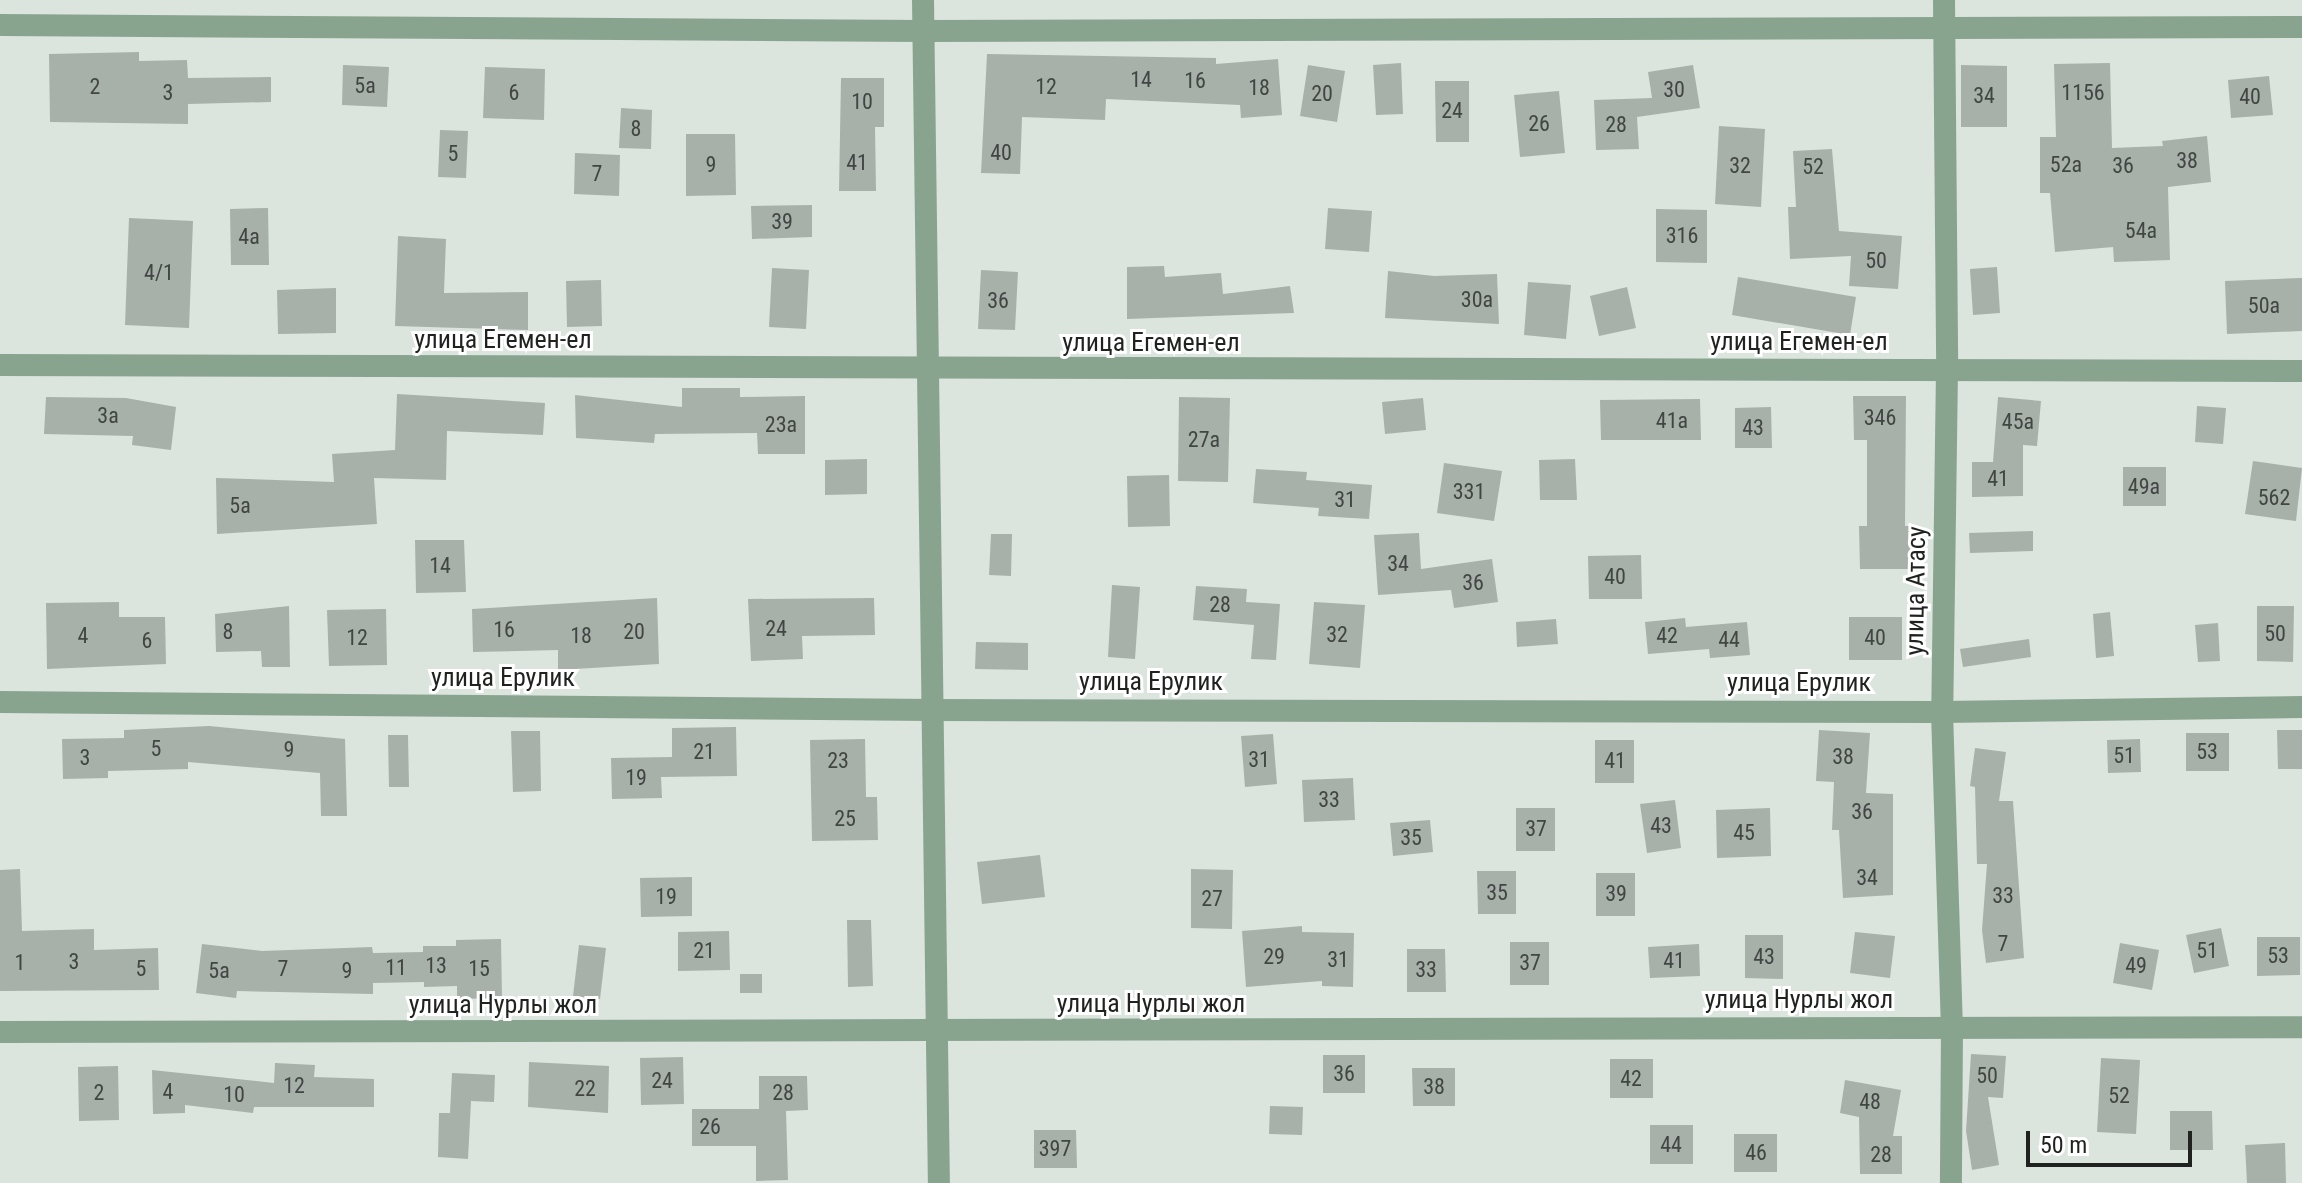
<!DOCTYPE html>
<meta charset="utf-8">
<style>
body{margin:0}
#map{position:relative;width:2302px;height:1183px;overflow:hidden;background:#dbe4dd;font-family:"Roboto Condensed",sans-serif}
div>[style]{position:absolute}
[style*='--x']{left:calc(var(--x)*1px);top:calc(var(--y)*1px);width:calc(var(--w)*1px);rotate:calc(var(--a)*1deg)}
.building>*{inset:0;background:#a8b0aa}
.minor>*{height:22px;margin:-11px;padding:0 11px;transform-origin:11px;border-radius:11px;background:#88a48f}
span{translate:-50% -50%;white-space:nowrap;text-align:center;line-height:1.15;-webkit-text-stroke:6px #fff;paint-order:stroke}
.number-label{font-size:22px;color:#414642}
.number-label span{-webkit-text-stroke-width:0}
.street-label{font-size:26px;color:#1f221f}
.scale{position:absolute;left:2026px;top:1131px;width:166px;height:36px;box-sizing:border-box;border:4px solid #1f221f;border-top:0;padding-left:10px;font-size:24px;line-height:28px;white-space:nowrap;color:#1f221f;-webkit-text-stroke:6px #fff;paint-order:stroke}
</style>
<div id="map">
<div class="building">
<div style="clip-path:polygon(139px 52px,139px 61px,187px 60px,188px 78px,271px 77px,271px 102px,188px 104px,188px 124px,50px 122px,49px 54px)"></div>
<div style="clip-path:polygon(987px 54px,1216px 58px,1216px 64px,1278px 59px,1282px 115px,1241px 118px,1240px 105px,1106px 99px,1105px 120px,1022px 117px,1020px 174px,981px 173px)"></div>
<div style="clip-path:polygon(1401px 63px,1403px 114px,1376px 115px,1373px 65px)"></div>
<div style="clip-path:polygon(2110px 63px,2112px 148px,2163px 146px,2162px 141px,2207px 136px,2211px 182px,2168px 187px,2170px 260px,2114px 262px,2113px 247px,2055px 252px,2050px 193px,2040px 193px,2040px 137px,2056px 137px,2054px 64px)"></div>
<div style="clip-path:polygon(343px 65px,389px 67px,387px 107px,342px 105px)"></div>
<div style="clip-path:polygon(1308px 65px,1345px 71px,1337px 122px,1300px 116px)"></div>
<div style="clip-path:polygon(1693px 65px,1700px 108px,1637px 117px,1639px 149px,1596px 150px,1594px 100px,1652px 98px,1648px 72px)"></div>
<div style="clip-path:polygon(1961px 65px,2007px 66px,2007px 127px,1961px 127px)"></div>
<div style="clip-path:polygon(485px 67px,545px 69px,544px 120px,483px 118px)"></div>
<div style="clip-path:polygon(2269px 76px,2273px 115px,2231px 118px,2228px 80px)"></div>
<div style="clip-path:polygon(841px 78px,884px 78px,884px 127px,875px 127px,876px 191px,839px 191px)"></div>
<div style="clip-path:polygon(1435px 81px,1469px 81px,1469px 142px,1436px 142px)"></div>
<div style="clip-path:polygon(1559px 91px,1565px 153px,1520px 157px,1514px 95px)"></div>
<div style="clip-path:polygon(621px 108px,652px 110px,651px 149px,619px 148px)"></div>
<div style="clip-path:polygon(1719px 126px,1765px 129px,1761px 207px,1715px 204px)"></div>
<div style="clip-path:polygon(440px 130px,468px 131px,466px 178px,438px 177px)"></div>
<div style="clip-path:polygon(686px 134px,735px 134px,736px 195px,686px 196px)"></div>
<div style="clip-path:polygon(1832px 149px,1839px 231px,1902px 236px,1898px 289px,1849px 286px,1851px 256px,1790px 259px,1788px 207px,1796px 207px,1793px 151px)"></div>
<div style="clip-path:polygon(575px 153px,620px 155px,619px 196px,574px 194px)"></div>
<div style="clip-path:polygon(812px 205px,812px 237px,752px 239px,751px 206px)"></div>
<div style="clip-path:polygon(268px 208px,269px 265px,231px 265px,230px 209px)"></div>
<div style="clip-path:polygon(1328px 208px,1372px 211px,1369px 252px,1325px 249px)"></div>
<div style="clip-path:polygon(1656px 209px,1707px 210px,1707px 263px,1656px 262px)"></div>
<div style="clip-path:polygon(129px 218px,193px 221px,189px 328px,125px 325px)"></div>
<div style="clip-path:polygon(398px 236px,446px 239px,444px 293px,528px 292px,528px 330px,395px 326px)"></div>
<div style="clip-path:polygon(1164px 266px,1165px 277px,1221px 273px,1223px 294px,1290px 286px,1294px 313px,1127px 319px,1127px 267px)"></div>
<div style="clip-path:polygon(1997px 267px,2000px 313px,1973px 315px,1970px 269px)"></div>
<div style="clip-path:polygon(772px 268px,809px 270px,806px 329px,769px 327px)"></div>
<div style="clip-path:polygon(981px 270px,1018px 272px,1015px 330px,978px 329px)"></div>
<div style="clip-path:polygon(1388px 271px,1434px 276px,1497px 274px,1499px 324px,1385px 318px)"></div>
<div style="clip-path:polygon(1738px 277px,1856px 297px,1850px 335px,1732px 315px)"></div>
<div style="clip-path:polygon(2302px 278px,2302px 331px,2227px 334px,2225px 281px)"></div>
<div style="clip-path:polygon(601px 280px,602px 326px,567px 327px,566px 281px)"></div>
<div style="clip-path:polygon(1528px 282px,1571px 285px,1566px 339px,1524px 335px)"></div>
<div style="clip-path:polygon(1627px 287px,1636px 328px,1599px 336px,1590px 296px)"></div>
<div style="clip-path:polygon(336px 288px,336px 333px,278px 334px,277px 290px)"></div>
<div style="clip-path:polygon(682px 388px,740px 388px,740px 397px,805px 396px,805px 454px,758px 454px,757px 433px,655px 434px,654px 443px,576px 438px,575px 395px,682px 407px)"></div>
<div style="clip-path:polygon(397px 394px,545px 403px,543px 435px,447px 431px,446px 480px,374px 478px,377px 524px,217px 534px,216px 478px,334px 482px,332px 454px,395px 450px)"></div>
<div style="clip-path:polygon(1853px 396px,1906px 396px,1905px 526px,1912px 526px,1912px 569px,1860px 569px,1859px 526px,1867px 526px,1867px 440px,1854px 440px)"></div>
<div style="clip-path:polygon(46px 397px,126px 398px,176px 407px,171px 450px,132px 445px,133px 436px,44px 434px)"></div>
<div style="clip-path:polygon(1179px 397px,1230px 398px,1228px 482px,1178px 481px)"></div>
<div style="clip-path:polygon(1998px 397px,2041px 401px,2037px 446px,2023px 445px,2023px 496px,1972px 497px,1972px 462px,1993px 462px)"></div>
<div style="clip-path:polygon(1423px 398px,1426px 430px,1385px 434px,1382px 402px)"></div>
<div style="clip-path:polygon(1700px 399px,1701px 440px,1601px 440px,1600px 400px)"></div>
<div style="clip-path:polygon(2197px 406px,2226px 408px,2223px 444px,2195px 442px)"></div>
<div style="clip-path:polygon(1771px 407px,1772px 448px,1735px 448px,1735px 408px)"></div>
<div style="clip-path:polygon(867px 459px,867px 494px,825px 495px,825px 460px)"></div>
<div style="clip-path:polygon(1575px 459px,1577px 500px,1540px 500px,1539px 460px)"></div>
<div style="clip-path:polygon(2253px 461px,2302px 468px,2296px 521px,2245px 514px)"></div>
<div style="clip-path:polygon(1444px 463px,1502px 471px,1494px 521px,1437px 513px)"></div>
<div style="clip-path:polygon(2123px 467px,2166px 467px,2166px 506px,2123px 506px)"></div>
<div style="clip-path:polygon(1256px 469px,1307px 472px,1306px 480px,1372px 485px,1369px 519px,1318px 516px,1319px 508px,1253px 503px)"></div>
<div style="clip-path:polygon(1169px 475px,1170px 526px,1128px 527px,1127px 476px)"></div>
<div style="clip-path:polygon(2033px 531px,2033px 551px,1970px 553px,1969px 533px)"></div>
<div style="clip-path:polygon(1419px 533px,1421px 569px,1492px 559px,1498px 602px,1454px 608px,1451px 590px,1378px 595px,1374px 535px)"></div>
<div style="clip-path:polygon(991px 534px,1012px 534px,1011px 576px,989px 575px)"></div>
<div style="clip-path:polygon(415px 540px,464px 540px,466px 592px,416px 593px)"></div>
<div style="clip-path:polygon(1641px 555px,1642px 599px,1589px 599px,1588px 556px)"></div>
<div style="clip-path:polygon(1112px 585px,1140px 587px,1135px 659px,1108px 657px)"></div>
<div style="clip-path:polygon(1196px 586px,1247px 589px,1246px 602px,1280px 604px,1276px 660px,1251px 659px,1254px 625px,1193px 620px)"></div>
<div style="clip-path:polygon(657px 598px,659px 664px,558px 670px,558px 650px,473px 652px,472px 609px)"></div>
<div style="clip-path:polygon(874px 598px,875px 635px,802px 636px,803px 659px,751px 661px,748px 599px)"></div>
<div style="clip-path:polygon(119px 602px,119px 617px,165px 617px,166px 664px,47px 669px,46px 603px)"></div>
<div style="clip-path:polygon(1314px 602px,1365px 605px,1360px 668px,1309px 664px)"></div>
<div style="clip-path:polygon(289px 606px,290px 667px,262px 667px,261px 651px,216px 652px,215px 614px)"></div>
<div style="clip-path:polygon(2257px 606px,2294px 606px,2293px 662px,2257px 661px)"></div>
<div style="clip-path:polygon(386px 609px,387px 665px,329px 666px,327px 610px)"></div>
<div style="clip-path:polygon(2110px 612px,2114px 656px,2096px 658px,2093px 614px)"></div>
<div style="clip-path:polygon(1849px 617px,1902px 617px,1902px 660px,1849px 660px)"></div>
<div style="clip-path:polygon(1685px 618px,1686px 627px,1747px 622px,1750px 655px,1710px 658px,1709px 649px,1648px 654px,1645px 622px)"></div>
<div style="clip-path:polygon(1556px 619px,1558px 644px,1517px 647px,1516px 622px)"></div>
<div style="clip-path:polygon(2218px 623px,2220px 661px,2198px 662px,2195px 625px)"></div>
<div style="clip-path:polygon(2029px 639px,2031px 657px,1963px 667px,1960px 649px)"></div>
<div style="clip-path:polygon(976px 642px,1028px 643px,1028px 670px,975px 669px)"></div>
<div style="clip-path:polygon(209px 726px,345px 739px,347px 816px,321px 816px,320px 773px,188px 762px,188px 769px,108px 771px,108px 778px,63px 779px,62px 739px,124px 738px,124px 730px)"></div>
<div style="clip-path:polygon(736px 727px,737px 776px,661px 777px,662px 798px,612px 799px,611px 758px,672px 757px,672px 728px)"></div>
<div style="clip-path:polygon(1819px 730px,1870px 733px,1866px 793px,1893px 794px,1893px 895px,1843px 898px,1839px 830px,1832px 830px,1834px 782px,1816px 781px)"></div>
<div style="clip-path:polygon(2277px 730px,2302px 730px,2302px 769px,2278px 769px)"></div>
<div style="clip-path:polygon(511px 731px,540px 731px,541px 791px,513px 792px)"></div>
<div style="clip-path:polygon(2186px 733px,2229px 733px,2229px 771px,2186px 771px)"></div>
<div style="clip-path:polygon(1273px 734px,1277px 784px,1245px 787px,1241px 736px)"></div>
<div style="clip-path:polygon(388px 735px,408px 735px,409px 787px,389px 787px)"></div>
<div style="clip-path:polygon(865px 739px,866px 797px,877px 797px,878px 840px,812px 841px,810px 740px)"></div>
<div style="clip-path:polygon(2140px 739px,2141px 772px,2108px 773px,2107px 740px)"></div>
<div style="clip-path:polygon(1595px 740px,1634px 740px,1634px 783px,1595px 783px)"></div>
<div style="clip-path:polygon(1975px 748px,2006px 752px,1999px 801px,2013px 801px,2024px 958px,1986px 963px,1982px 930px,1987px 864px,1977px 864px,1975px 787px,1970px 786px)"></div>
<div style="clip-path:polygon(1353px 778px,1355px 820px,1304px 822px,1302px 780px)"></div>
<div style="clip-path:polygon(1675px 800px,1681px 848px,1647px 853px,1640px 804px)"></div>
<div style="clip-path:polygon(1516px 808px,1555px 808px,1555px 851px,1516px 851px)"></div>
<div style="clip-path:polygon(1770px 808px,1771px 856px,1717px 858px,1716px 810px)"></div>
<div style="clip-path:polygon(1430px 820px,1433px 852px,1393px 856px,1390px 823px)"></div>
<div style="clip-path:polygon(1040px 855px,1045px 897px,982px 904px,977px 862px)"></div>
<div style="clip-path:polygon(20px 869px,22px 931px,94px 929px,94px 950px,158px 948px,159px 990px,0 991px,0 870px)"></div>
<div style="clip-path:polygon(1191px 869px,1233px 870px,1232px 929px,1191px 928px)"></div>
<div style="clip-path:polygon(1477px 871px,1516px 871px,1516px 914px,1478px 914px)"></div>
<div style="clip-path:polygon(1596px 873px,1635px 873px,1635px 916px,1596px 916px)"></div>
<div style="clip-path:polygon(692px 877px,692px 916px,641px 917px,640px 878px)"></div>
<div style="clip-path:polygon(847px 920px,871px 920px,873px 986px,848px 987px)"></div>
<div style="clip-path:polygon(1302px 926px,1302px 932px,1354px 933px,1353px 987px,1322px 986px,1322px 981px,1246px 987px,1242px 931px)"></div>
<div style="clip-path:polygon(2221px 928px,2229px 966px,2194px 973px,2186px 935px)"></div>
<div style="clip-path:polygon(729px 931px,730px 970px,678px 971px,678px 932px)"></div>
<div style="clip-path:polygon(1855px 932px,1895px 936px,1890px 978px,1850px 973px)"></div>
<div style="clip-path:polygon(1745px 935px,1783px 935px,1783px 979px,1745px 978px)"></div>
<div style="clip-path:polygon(2257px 937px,2300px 937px,2300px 975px,2257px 976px)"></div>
<div style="clip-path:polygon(501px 939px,502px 998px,457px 999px,457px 986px,424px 987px,424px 982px,373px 983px,373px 994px,237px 991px,236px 998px,196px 993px,202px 944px,262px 951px,372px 947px,373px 953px,423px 952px,423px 946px,456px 946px,456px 940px)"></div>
<div style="clip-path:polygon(1510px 942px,1549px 942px,1549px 985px,1510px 985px)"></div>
<div style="clip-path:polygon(2120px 943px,2159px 950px,2152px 990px,2113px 983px)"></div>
<div style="clip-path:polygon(1699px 944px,1700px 976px,1650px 978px,1648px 947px)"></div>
<div style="clip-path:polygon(579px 945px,606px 948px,600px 999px,573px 996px)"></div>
<div style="clip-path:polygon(1407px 949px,1445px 949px,1446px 992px,1407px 992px)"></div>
<div style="clip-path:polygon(740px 974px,762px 974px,762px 993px,740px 993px)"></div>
<div style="clip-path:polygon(1971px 1054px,2006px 1056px,2003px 1098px,1988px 1097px,1999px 1165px,1972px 1170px,1966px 1131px)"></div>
<div style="clip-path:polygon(1323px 1055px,1365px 1055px,1365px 1093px,1323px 1093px)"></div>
<div style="clip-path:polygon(683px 1057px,684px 1104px,641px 1105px,640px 1058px)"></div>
<div style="clip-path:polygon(2101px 1058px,2140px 1060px,2136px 1134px,2097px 1132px)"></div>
<div style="clip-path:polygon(1610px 1059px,1653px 1059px,1653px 1098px,1610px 1098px)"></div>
<div style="clip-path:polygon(529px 1062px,609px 1066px,608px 1113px,528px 1107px)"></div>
<div style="clip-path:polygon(275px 1063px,315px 1065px,314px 1077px,374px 1079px,374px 1107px,254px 1107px,253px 1113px,185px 1105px,185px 1113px,153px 1114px,152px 1070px,274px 1083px)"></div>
<div style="clip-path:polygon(118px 1066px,119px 1120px,79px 1121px,78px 1067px)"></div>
<div style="clip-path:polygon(1412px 1068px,1455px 1068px,1455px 1106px,1413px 1106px)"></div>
<div style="clip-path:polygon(452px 1073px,495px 1075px,494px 1102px,471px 1101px,468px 1159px,438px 1157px,439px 1113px,450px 1113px)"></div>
<div style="clip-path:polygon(759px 1076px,807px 1076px,808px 1110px,786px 1111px,788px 1180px,756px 1181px,756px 1146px,692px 1146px,692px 1109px,759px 1109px)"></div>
<div style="clip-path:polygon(1845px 1080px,1901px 1090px,1893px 1136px,1902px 1136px,1902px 1174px,1860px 1174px,1859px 1117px,1840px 1113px)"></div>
<div style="clip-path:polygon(1270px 1106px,1303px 1107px,1302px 1135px,1269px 1134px)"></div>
<div style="clip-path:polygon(2170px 1111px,2212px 1111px,2213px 1150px,2170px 1150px)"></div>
<div style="clip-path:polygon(1650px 1125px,1693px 1125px,1693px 1164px,1650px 1164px)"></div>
<div style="clip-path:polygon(1034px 1130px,1076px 1130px,1077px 1168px,1034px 1168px)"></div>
<div style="clip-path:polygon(1734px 1134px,1777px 1134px,1777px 1172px,1734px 1172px)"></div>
<div style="clip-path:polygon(2285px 1143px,2286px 1183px,2247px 1183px,2245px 1145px)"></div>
</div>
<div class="minor">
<div style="--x:923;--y:0;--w:1183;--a:89.23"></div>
<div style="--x:1944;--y:0;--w:370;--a:89.5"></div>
<div style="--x:1947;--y:370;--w:342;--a:90.8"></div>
<div style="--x:1942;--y:712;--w:315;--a:88.2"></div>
<div style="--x:1952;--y:1027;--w:156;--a:90.4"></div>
<div style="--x:0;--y:25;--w:922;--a:0.37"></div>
<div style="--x:922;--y:31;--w:1380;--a:-0.17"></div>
<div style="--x:0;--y:365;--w:2302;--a:0.15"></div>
<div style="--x:0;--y:702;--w:931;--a:0.49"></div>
<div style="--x:931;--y:710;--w:1011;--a:0.11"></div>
<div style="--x:1942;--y:712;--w:360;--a:-0.8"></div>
<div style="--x:0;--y:1032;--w:2302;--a:-0.12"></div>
</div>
<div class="number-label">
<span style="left:1141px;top:80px">14</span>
<span style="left:1195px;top:81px">16</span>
<span style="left:365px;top:86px">5а</span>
<span style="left:95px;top:87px">2</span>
<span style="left:1046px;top:87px">12</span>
<span style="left:1259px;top:88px">18</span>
<span style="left:1674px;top:90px">30</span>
<span style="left:168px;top:93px">3</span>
<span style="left:514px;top:93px">6</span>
<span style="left:2083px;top:93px">1156</span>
<span style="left:1322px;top:94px">20</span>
<span style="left:1984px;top:96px">34</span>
<span style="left:2250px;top:97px">40</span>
<span style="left:862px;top:102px">10</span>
<span style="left:1452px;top:111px">24</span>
<span style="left:1539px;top:124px">26</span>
<span style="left:1616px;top:125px">28</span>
<span style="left:636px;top:129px">8</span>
<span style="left:1001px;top:153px">40</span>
<span style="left:453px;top:154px">5</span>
<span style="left:2187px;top:161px">38</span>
<span style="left:857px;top:163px">41</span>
<span style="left:711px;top:165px">9</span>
<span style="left:2066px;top:165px">52а</span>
<span style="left:1740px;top:166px">32</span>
<span style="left:2123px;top:166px">36</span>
<span style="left:1813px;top:167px">52</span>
<span style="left:597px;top:174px">7</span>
<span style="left:782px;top:222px">39</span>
<span style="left:2141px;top:231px">54а</span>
<span style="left:1682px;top:236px">316</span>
<span style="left:249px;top:237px">4а</span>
<span style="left:1876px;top:261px">50</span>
<span style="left:159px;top:273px">4/1</span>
<span style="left:1477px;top:300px">30а</span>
<span style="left:998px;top:301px">36</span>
<span style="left:2264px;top:306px">50а</span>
<span style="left:108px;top:416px">3а</span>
<span style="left:1880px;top:418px">346</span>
<span style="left:1672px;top:421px">41а</span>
<span style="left:2018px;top:422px">45а</span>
<span style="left:781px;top:425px">23а</span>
<span style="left:1753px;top:428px">43</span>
<span style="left:1204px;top:440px">27а</span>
<span style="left:1998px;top:479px">41</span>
<span style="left:2144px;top:487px">49а</span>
<span style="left:1469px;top:492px">331</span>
<span style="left:2274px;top:498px">562</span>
<span style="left:1345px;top:500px">31</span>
<span style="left:240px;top:506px">5а</span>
<span style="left:1398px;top:564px">34</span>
<span style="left:440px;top:566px">14</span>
<span style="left:1615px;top:577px">40</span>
<span style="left:1473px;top:583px">36</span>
<span style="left:1220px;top:605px">28</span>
<span style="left:776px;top:629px">24</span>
<span style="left:504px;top:630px">16</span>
<span style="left:228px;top:632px">8</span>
<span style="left:634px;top:632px">20</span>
<span style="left:2275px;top:634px">50</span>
<span style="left:1337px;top:635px">32</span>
<span style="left:83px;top:636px">4</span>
<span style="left:581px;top:636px">18</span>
<span style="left:1667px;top:636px">42</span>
<span style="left:357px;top:638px">12</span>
<span style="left:1875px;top:638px">40</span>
<span style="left:1729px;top:640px">44</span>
<span style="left:147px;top:641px">6</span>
<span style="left:156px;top:749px">5</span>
<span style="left:289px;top:750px">9</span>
<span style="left:704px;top:752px">21</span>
<span style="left:2207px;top:752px">53</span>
<span style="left:2124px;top:756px">51</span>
<span style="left:1843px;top:757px">38</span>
<span style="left:85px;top:758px">3</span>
<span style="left:1259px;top:760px">31</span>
<span style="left:838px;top:761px">23</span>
<span style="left:1615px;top:761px">41</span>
<span style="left:636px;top:778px">19</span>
<span style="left:1329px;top:800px">33</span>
<span style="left:1862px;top:812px">36</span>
<span style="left:845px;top:819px">25</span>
<span style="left:1661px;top:826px">43</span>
<span style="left:1536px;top:829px">37</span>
<span style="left:1744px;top:833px">45</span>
<span style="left:1411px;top:838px">35</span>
<span style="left:1867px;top:878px">34</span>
<span style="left:1497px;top:893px">35</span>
<span style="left:1616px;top:894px">39</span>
<span style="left:2003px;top:896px">33</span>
<span style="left:666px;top:897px">19</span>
<span style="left:1212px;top:899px">27</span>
<span style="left:2003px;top:944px">7</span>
<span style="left:704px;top:951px">21</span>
<span style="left:2207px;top:951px">51</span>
<span style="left:2278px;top:956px">53</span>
<span style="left:1274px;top:957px">29</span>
<span style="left:1764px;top:957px">43</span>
<span style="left:1338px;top:960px">31</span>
<span style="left:1674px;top:961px">41</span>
<span style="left:74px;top:962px">3</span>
<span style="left:20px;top:963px">1</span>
<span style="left:1530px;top:963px">37</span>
<span style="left:436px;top:966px">13</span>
<span style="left:2136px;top:966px">49</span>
<span style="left:396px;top:968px">11</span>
<span style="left:141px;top:969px">5</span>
<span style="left:283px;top:969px">7</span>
<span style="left:479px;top:969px">15</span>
<span style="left:1426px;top:970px">33</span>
<span style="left:219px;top:971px">5а</span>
<span style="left:347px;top:971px">9</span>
<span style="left:1344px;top:1074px">36</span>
<span style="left:1987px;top:1076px">50</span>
<span style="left:1631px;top:1079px">42</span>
<span style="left:662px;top:1081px">24</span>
<span style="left:294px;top:1086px">12</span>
<span style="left:1434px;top:1087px">38</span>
<span style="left:585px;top:1089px">22</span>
<span style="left:168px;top:1092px">4</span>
<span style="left:99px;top:1093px">2</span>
<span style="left:783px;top:1093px">28</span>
<span style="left:234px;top:1095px">10</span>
<span style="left:2119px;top:1096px">52</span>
<span style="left:1870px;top:1102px">48</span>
<span style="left:710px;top:1127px">26</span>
<span style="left:1671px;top:1145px">44</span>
<span style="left:1055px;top:1149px">397</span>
<span style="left:1756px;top:1153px">46</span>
<span style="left:1881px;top:1155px">28</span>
</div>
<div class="street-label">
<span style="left:503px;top:340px">улица Егемен-ел</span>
<span style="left:1799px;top:342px">улица Егемен-ел</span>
<span style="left:1151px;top:343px">улица Егемен-ел</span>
<span style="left:1916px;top:591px;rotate:-89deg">улица Атасу</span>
<span style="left:503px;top:678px">улица Ерулик</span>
<span style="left:1151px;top:682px">улица Ерулик</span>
<span style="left:1799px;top:683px">улица Ерулик</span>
<span style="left:1799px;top:1000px">улица Нурлы жол</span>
<span style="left:1151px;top:1004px">улица Нурлы жол</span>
<span style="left:503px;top:1005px">улица Нурлы жол</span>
</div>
<div class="scale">50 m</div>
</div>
